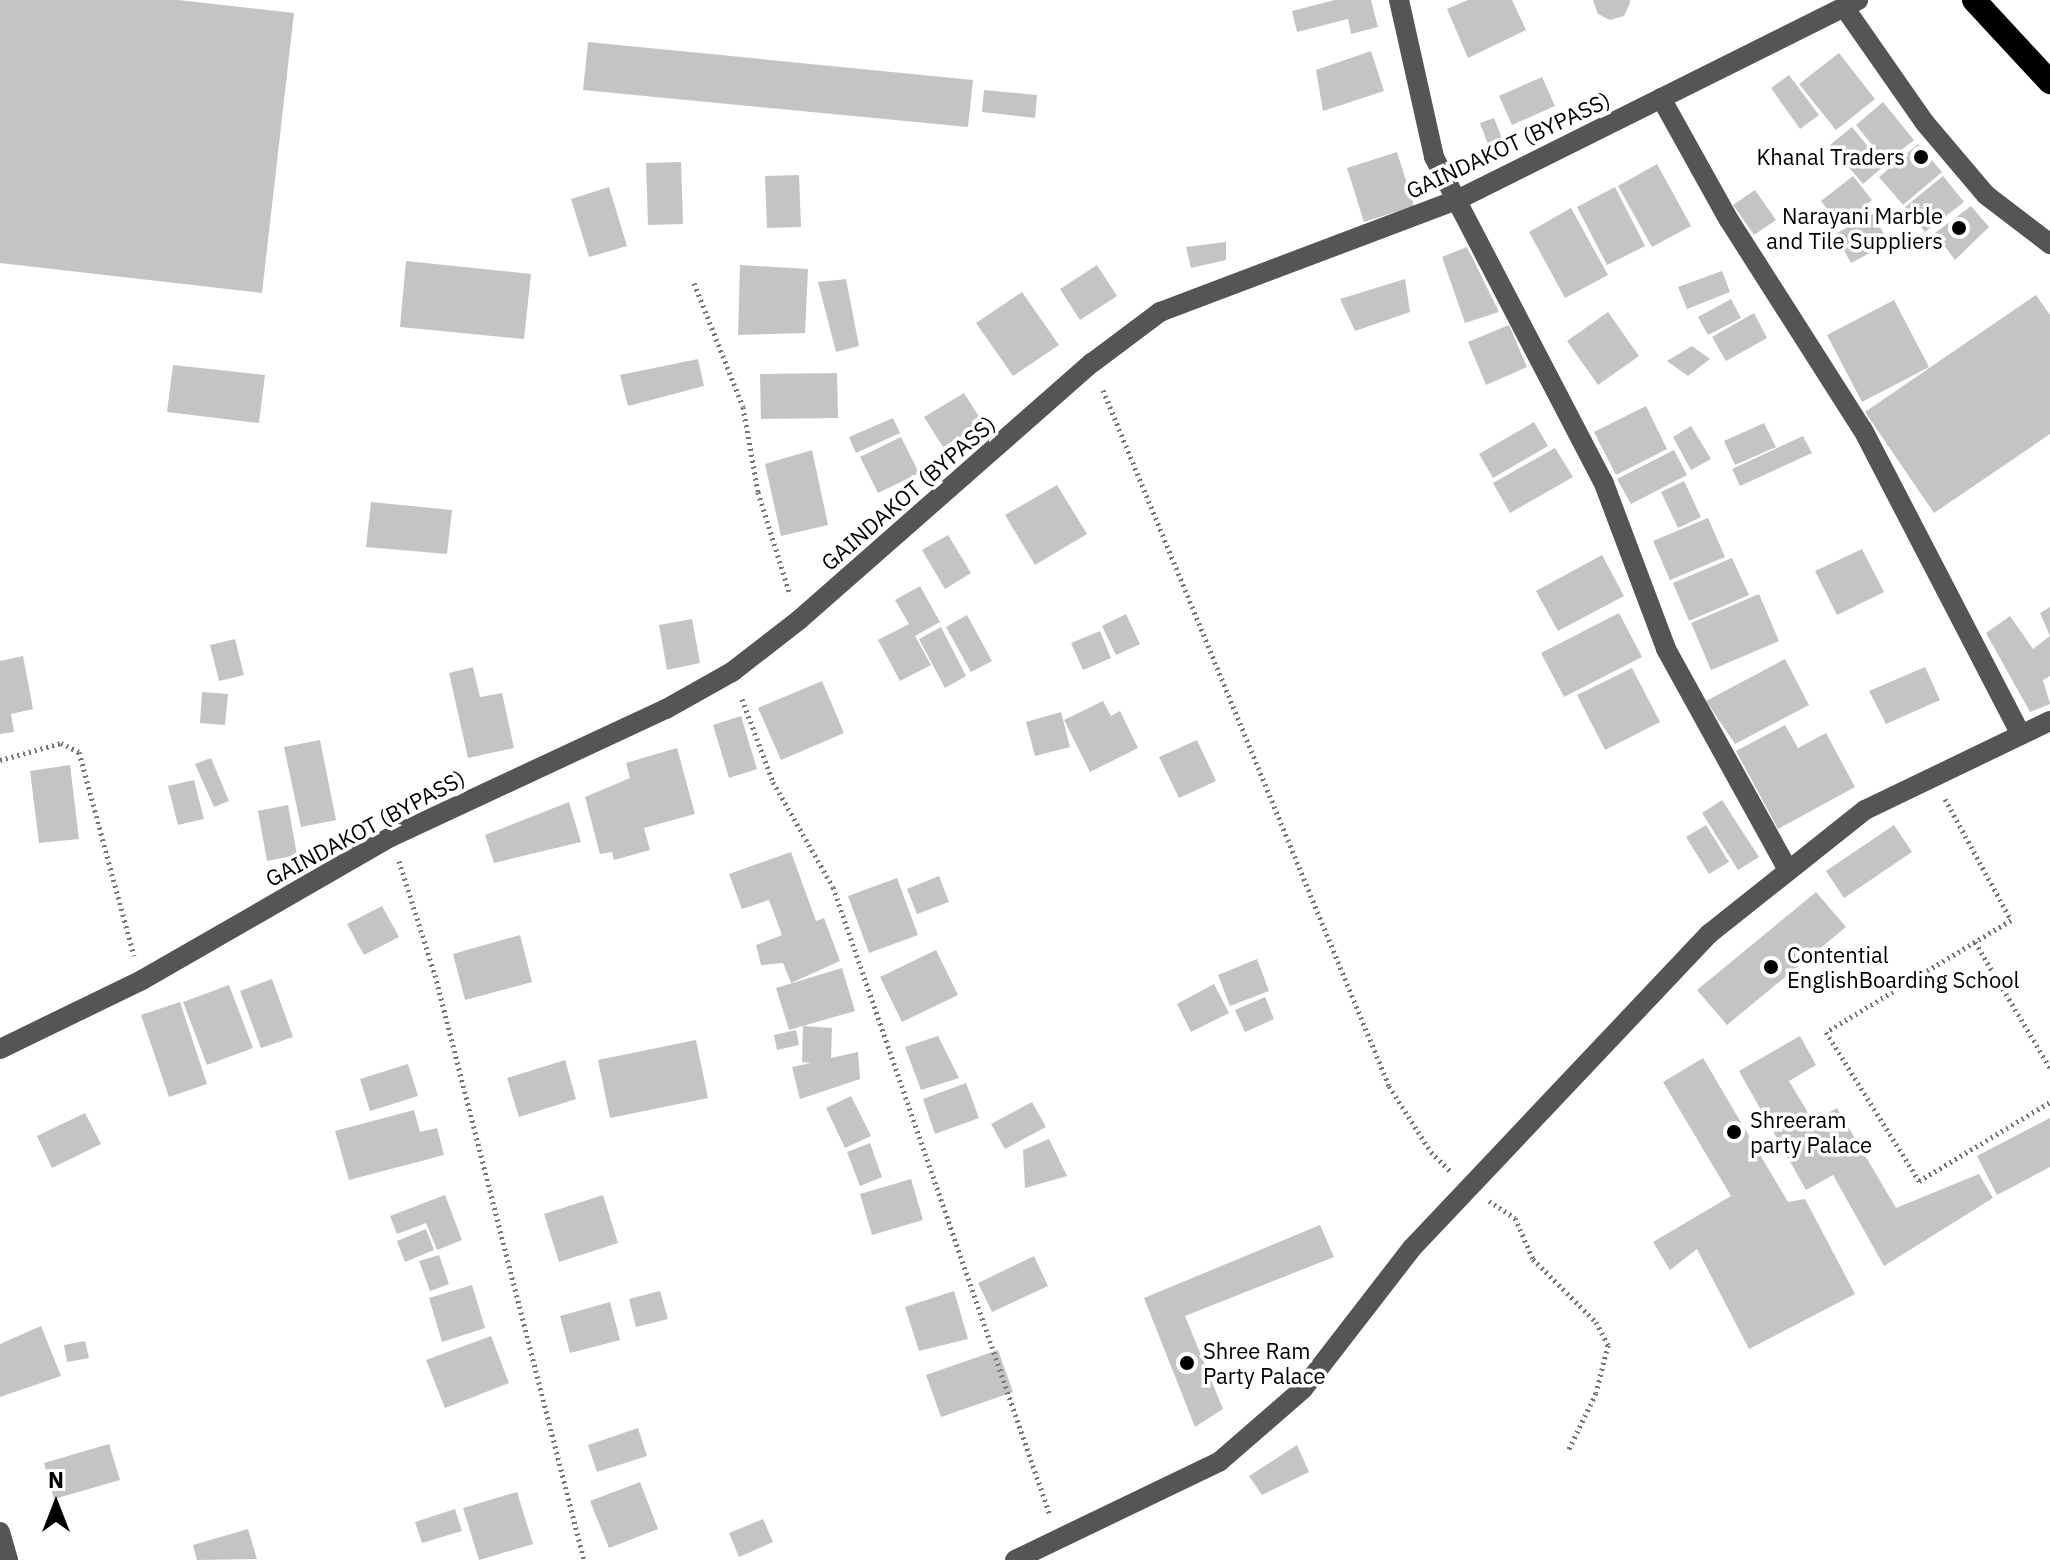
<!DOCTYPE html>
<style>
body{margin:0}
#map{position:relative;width:2050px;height:1560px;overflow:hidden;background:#fff;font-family:"IBM Plex Sans",sans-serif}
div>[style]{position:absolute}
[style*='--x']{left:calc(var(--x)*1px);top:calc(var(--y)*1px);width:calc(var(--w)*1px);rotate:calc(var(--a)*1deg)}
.building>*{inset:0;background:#c4c4c4}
.path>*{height:5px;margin-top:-2.5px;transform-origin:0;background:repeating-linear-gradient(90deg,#777 0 2px,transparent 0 6px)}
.minor>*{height:20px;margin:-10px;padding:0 10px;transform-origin:10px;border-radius:10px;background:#555}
.highway>*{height:24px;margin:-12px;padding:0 12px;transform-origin:12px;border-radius:12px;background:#000}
.dots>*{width:22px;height:22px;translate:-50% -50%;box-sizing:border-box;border:4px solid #fff;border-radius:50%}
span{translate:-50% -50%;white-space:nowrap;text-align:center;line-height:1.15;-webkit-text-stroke:7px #fff;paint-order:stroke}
.street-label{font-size:22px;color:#000}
.poi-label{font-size:22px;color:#000}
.right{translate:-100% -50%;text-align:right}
.left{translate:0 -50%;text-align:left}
.north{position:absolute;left:16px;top:1464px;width:80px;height:80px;-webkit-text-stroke:6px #fff;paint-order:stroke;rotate:0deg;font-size:22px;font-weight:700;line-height:32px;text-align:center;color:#000}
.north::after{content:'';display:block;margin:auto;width:28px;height:36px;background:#000;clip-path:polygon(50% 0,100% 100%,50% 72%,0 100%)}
</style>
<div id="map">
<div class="building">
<div style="clip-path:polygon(0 0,178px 0,294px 13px,262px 293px,0 263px)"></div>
<div style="clip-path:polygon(1335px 0,1371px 0,1378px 27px,1351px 34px,1348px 19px,1297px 32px,1292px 11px)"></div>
<div style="clip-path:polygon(1468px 0,1512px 0,1526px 30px,1468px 58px,1447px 9px)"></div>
<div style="clip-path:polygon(1593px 0,1630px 0,1630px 3px,1624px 16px,1610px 20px,1598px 14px)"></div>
<div style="clip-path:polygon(588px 42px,973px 80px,968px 127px,583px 90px)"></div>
<div style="clip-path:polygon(1371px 51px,1384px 91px,1323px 111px,1316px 70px)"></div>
<div style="clip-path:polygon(1839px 53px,1875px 99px,1836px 130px,1799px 84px)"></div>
<div style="clip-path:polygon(1789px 75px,1819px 115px,1800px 129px,1771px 88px)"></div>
<div style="clip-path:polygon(1542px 77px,1555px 106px,1512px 125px,1499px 96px)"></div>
<div style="clip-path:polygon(984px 90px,1037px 95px,1035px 118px,982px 112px)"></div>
<div style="clip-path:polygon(1883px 102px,1914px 140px,1886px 162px,1856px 125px)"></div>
<div style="clip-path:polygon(1494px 118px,1503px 141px,1489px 147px,1480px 123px)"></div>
<div style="clip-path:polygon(1852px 127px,1884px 166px,1863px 184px,1830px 145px)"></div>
<div style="clip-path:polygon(1918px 144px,1942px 172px,1903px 205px,1879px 177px)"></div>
<div style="clip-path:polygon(1397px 152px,1414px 206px,1364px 222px,1347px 168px)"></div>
<div style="clip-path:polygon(681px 162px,683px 224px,648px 225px,646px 163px)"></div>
<div style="clip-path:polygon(1657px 164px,1691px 226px,1652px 247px,1618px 186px)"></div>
<div style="clip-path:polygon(799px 175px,801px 227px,767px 228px,765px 176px)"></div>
<div style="clip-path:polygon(1853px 176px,1872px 200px,1840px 225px,1821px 201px)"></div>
<div style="clip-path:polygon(1943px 176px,1964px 202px,1925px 232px,1905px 207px)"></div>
<div style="clip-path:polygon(609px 187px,627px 246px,589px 257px,571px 199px)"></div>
<div style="clip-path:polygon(1615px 187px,1645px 246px,1607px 265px,1577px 207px)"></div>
<div style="clip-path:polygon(1755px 190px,1776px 220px,1754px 235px,1733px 205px)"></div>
<div style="clip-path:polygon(1971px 206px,1989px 227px,1955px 260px,1935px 233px)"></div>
<div style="clip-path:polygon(1571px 208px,1608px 275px,1565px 298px,1529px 232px)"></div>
<div style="clip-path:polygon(1873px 214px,1889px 243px,1851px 263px,1835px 234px)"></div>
<div style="clip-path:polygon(1226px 242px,1226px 260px,1191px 268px,1186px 247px)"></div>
<div style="clip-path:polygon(1467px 247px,1499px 312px,1465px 323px,1442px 257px)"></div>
<div style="clip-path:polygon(406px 261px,531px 274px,524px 339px,400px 327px)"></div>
<div style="clip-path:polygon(740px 265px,808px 269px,805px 333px,738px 335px)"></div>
<div style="clip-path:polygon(1097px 265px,1117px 296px,1080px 320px,1060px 289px)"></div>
<div style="clip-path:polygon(1722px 271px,1730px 292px,1687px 309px,1678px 287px)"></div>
<div style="clip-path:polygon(846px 279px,859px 346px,836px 352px,818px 282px)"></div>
<div style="clip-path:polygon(1405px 279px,1410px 312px,1355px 331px,1340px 299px)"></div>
<div style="clip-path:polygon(1022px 292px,1059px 345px,1013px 376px,976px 323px)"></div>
<div style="clip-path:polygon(2036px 295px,2050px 315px,2050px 434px,1934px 513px,1865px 412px)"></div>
<div style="clip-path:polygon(1731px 299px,1741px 318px,1708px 335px,1698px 317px)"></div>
<div style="clip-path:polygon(1894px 300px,1929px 367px,1862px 402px,1827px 335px)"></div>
<div style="clip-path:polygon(1608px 312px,1639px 356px,1598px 385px,1567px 341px)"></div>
<div style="clip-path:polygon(1754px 313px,1767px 338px,1726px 361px,1712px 337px)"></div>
<div style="clip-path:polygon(1509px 325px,1527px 367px,1486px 385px,1468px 342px)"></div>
<div style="clip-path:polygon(1692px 346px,1710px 359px,1688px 376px,1667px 361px)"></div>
<div style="clip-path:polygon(698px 359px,704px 386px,628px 406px,620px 375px)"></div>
<div style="clip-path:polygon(173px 365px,265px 375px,259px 423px,167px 412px)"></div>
<div style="clip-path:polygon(837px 373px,838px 418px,761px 419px,760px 374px)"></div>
<div style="clip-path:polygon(964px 393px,983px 423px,943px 447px,924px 417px)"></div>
<div style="clip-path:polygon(1646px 406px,1667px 449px,1616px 475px,1594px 432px)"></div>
<div style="clip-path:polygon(893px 418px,900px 433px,856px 453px,849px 437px)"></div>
<div style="clip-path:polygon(1534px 422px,1548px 446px,1493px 478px,1479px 454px)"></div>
<div style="clip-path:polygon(1764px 423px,1776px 447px,1735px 465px,1724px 441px)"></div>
<div style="clip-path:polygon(1691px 426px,1711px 459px,1691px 470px,1673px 437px)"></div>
<div style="clip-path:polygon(1803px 436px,1812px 453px,1740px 486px,1732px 469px)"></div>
<div style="clip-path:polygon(901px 437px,919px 473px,878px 493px,860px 457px)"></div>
<div style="clip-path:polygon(1555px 448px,1573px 477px,1510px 513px,1493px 483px)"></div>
<div style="clip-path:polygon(812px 450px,828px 525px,781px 536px,765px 464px)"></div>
<div style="clip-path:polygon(1674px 450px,1687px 475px,1631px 504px,1617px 479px)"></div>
<div style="clip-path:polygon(1684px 481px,1701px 517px,1678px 528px,1661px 492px)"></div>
<div style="clip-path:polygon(1057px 485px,1087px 534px,1035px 565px,1005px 515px)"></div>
<div style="clip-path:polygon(371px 502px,452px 510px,447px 554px,366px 547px)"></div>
<div style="clip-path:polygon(1708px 518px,1725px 557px,1670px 580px,1653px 541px)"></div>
<div style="clip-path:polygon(948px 535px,971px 573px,945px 589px,922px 550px)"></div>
<div style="clip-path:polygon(1862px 549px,1884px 592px,1837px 615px,1815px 571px)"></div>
<div style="clip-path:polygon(1602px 555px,1624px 596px,1558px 631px,1536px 591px)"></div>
<div style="clip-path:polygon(1732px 558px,1749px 595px,1689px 621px,1673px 583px)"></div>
<div style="clip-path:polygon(920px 586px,940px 622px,915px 636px,931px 665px,900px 681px,878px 640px,909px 624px,895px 600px)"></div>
<div style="clip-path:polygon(1759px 594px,1779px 641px,1711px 670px,1691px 623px)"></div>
<div style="clip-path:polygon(2050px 607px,2050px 676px,2043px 680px,2050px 704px,2030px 712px,1986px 633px,2010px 616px,2033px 649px,2050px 636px,2040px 613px)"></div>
<div style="clip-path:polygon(1619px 613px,1642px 657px,1564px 697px,1541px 653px)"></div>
<div style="clip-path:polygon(1126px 614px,1140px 644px,1116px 655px,1102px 626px)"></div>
<div style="clip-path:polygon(967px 615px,992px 661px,971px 672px,946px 627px)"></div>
<div style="clip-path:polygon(692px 619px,700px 663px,667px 670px,659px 625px)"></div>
<div style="clip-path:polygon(941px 627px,966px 676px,945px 688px,919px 639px)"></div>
<div style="clip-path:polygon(1100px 631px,1111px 658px,1083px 670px,1071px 643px)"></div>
<div style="clip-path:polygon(235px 639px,244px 675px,219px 681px,210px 645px)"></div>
<div style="clip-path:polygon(23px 656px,33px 709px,11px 714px,14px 732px,0 734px,0 661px)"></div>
<div style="clip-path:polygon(1785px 659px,1809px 705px,1735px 744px,1706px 701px)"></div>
<div style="clip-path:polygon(473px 667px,480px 697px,502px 693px,514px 748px,468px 758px,449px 673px)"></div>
<div style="clip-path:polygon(1925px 667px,1940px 700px,1886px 724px,1869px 691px)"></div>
<div style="clip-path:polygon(1632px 668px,1660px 722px,1605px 750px,1577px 695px)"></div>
<div style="clip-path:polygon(822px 681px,844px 733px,781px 760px,758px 708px)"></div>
<div style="clip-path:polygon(202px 692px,228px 694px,225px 725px,200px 723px)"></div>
<div style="clip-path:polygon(1103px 701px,1111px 716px,1120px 711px,1138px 748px,1090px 772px,1064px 720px)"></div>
<div style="clip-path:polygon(1061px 712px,1070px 747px,1035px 756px,1026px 722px)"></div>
<div style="clip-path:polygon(741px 716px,757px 769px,729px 778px,713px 725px)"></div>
<div style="clip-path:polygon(1785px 725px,1798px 748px,1826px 733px,1855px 787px,1778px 829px,1736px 751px)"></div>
<div style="clip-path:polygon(320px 740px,336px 820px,301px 827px,284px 747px)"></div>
<div style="clip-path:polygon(1197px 740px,1216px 781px,1179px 798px,1159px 757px)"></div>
<div style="clip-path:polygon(677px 748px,695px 814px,644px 828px,650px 850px,614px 860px,612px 852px,600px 854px,585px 797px,630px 778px,626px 763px)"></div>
<div style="clip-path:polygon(211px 758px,229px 801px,214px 807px,195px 764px)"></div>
<div style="clip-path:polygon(70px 765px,79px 839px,39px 843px,30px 771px)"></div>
<div style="clip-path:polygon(194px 780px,204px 819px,178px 825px,168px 786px)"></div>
<div style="clip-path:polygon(1722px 800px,1759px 857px,1738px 870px,1702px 813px)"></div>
<div style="clip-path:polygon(569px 802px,581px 842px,494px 863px,485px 835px)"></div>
<div style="clip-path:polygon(288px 805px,297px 855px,267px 861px,258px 811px)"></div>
<div style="clip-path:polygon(1706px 825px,1729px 862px,1709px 874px,1686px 837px)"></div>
<div style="clip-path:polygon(1894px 825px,1912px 852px,1844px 898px,1826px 871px)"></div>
<div style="clip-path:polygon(791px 852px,816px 921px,824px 918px,840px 961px,791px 983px,783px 963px,761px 965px,756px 945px,782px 935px,769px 900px,742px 909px,729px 874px)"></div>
<div style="clip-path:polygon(939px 876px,949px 902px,917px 914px,907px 889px)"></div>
<div style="clip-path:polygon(897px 878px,918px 935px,869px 953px,848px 896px)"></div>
<div style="clip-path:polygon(1816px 892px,1846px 927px,1727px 1025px,1697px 990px)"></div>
<div style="clip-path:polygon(382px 906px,399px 937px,364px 955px,347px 924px)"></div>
<div style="clip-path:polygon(520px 935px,532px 982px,465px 1000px,453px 954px)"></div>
<div style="clip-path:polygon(936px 950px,958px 995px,902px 1022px,880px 977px)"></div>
<div style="clip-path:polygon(1257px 959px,1269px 991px,1230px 1006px,1218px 975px)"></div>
<div style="clip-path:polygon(842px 968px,855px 1011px,789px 1030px,776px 988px)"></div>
<div style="clip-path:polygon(272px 979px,293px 1037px,261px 1048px,240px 991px)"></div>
<div style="clip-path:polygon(1214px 984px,1229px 1013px,1191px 1032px,1177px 1004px)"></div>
<div style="clip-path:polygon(229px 985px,253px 1048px,207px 1065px,183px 1002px)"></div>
<div style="clip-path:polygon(1265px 997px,1274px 1019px,1245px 1032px,1235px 1010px)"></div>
<div style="clip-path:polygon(180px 1002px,207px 1084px,169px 1097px,141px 1015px)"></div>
<div style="clip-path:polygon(803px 1026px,832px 1028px,831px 1058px,858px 1052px,860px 1079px,800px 1099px,792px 1067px,811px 1063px,802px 1062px)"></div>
<div style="clip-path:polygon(796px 1030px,799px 1045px,777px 1050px,774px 1035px)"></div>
<div style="clip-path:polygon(938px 1036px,959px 1078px,921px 1090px,905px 1047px)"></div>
<div style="clip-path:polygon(1800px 1036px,1816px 1065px,1789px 1081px,1813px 1121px,1837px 1108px,1896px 1208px,1979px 1174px,1993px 1198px,1884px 1266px,1833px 1175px,1806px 1190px,1739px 1071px)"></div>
<div style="clip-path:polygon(696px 1040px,708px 1098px,610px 1118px,598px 1060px)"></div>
<div style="clip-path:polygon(1703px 1058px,1788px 1202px,1805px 1199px,1855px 1294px,1749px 1349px,1697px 1249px,1670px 1270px,1653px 1242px,1731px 1196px,1663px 1082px)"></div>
<div style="clip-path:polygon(565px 1060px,576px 1099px,519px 1117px,507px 1078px)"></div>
<div style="clip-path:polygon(408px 1064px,418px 1096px,370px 1111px,360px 1079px)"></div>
<div style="clip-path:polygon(966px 1083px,979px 1118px,935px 1134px,923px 1099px)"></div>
<div style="clip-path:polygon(851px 1096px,871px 1136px,845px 1148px,826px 1108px)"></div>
<div style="clip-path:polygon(1032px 1102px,1046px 1127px,1005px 1149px,991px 1124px)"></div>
<div style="clip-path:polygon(414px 1110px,420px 1132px,437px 1128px,444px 1155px,349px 1180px,335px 1131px)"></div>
<div style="clip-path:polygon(85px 1113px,101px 1144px,52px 1168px,37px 1136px)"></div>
<div style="clip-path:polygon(2050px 1118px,2050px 1167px,1997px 1195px,1977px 1156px)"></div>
<div style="clip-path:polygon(1049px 1139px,1067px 1176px,1025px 1188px,1023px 1150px)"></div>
<div style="clip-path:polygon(870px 1143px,882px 1177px,860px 1186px,847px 1152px)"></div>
<div style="clip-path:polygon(911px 1179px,923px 1220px,872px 1235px,860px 1194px)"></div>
<div style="clip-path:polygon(445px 1195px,462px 1240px,437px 1250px,426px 1223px,397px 1234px,390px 1216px)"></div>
<div style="clip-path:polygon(603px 1195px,618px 1243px,559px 1262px,544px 1214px)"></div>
<div style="clip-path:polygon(1320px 1225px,1334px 1257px,1185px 1316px,1223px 1409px,1195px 1427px,1144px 1298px)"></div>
<div style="clip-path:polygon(426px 1229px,434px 1250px,405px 1262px,397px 1241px)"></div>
<div style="clip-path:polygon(439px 1255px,449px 1284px,430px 1291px,419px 1261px)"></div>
<div style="clip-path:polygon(1034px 1256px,1048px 1286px,992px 1312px,978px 1283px)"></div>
<div style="clip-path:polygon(472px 1285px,485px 1328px,442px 1342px,429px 1298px)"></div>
<div style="clip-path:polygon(660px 1291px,668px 1319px,636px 1327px,629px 1299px)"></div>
<div style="clip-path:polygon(954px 1291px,968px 1339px,919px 1351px,905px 1307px)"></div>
<div style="clip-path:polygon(610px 1302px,620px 1340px,570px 1353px,560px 1316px)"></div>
<div style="clip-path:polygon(41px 1326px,61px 1376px,0 1397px,0 1344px)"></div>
<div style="clip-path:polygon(491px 1336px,509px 1383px,445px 1408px,426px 1360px)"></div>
<div style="clip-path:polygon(85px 1341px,89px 1358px,67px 1362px,64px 1345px)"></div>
<div style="clip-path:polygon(998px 1350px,1013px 1392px,941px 1417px,926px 1375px)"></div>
<div style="clip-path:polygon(638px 1428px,647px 1456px,597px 1472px,588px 1445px)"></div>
<div style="clip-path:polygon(109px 1444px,120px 1480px,54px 1499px,44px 1463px)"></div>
<div style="clip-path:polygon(1297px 1445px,1309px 1472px,1262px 1495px,1249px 1476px)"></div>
<div style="clip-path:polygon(640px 1482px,658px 1529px,609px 1548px,590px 1501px)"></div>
<div style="clip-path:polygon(517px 1492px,533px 1544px,479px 1560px,463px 1508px)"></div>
<div style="clip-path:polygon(455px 1509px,462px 1531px,422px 1543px,415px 1522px)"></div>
<div style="clip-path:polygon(763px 1519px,773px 1542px,739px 1557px,729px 1533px)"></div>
<div style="clip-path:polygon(248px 1529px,257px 1559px,197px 1560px,193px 1545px)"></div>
</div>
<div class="path">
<div style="--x:694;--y:283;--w:133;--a:68.4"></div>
<div style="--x:743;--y:407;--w:86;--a:80"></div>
<div style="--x:758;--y:492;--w:108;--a:72.7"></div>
<div style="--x:1103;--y:390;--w:752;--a:67.66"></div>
<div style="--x:1389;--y:1086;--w:78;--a:57.5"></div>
<div style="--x:1431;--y:1152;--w:27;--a:45"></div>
<div style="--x:742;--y:699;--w:89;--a:69.5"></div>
<div style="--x:773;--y:782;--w:121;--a:60.3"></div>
<div style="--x:833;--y:887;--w:664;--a:70.94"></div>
<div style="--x:0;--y:760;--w:63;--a:-15.6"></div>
<div style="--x:61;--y:743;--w:20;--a:27"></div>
<div style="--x:79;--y:752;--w:211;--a:74.9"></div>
<div style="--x:1945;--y:799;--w:138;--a:61.4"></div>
<div style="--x:2011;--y:920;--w:216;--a:148.8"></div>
<div style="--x:1826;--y:1032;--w:176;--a:58"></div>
<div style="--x:1919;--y:1181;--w:153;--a:-31.1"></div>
<div style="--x:399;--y:861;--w:120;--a:72.5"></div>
<div style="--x:435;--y:975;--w:604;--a:75.71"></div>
<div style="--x:1975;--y:942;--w:147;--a:59.2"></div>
<div style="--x:1489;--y:1201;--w:31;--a:33"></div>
<div style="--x:1515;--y:1218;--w:45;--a:66.3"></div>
<div style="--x:1533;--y:1259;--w:89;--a:45"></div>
<div style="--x:1596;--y:1322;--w:26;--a:62"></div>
<div style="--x:1608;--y:1345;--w:49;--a:104"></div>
<div style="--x:1596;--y:1393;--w:64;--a:115.8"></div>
</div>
<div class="minor">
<div style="--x:1399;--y:0;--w:161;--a:77.4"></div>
<div style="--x:1434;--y:157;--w:365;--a:62.5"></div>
<div style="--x:1603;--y:481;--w:179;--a:69.4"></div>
<div style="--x:1666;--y:649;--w:250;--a:61.1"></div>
<div style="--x:1844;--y:7;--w:141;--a:55.1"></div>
<div style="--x:1925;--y:123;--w:94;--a:49.7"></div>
<div style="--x:1986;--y:195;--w:81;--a:37.4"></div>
<div style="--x:1661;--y:98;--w:140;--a:60.9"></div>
<div style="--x:1729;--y:220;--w:249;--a:57.5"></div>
<div style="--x:1863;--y:430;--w:343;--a:62.6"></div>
<div style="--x:0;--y:1049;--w:158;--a:-25.9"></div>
<div style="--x:142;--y:980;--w:287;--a:-29.9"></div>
<div style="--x:391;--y:837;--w:303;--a:-25"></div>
<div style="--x:666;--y:709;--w:76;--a:-29.3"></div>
<div style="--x:732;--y:672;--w:85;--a:-37.8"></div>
<div style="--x:799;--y:620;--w:390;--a:-41.3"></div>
<div style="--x:1092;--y:363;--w:85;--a:-36.9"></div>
<div style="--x:1160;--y:312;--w:320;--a:-20.7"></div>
<div style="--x:1459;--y:199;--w:446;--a:-26.5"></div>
<div style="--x:0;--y:1532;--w:29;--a:74"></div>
<div style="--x:1015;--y:1560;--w:226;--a:-25.7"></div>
<div style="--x:1219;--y:1462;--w:111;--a:-41"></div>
<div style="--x:1303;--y:1389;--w:178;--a:-52.3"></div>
<div style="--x:1412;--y:1248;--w:432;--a:-46.6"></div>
<div style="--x:1709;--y:934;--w:199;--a:-38.5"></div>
<div style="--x:1865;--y:810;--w:205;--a:-25.7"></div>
</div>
<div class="highway">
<div style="--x:1974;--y:0;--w:112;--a:47.2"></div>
</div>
<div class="dots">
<div style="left:1921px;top:157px;background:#000"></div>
<div style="left:1959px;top:228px;background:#000"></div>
<div style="left:1771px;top:967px;background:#000"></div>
<div style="left:1734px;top:1132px;background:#000"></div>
<div style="left:1187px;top:1363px;background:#000"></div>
</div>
<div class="street-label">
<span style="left:1508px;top:145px;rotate:-25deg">GAINDAKOT (BYPASS)</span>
<span style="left:908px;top:493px;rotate:-41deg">GAINDAKOT (BYPASS)</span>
<span style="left:365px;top:828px;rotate:-28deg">GAINDAKOT (BYPASS)</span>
</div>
<div class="poi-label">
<span class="right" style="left:1905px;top:157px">Khanal Traders</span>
<span class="right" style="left:1943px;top:228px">Narayani Marble<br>and Tile Suppliers</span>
<span class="left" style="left:1787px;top:967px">Contential<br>EnglishBoarding School</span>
<span class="left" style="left:1750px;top:1132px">Shreeram<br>party Palace</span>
<span class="left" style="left:1203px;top:1363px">Shree Ram<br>Party Palace</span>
</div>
<div class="north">N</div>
</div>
